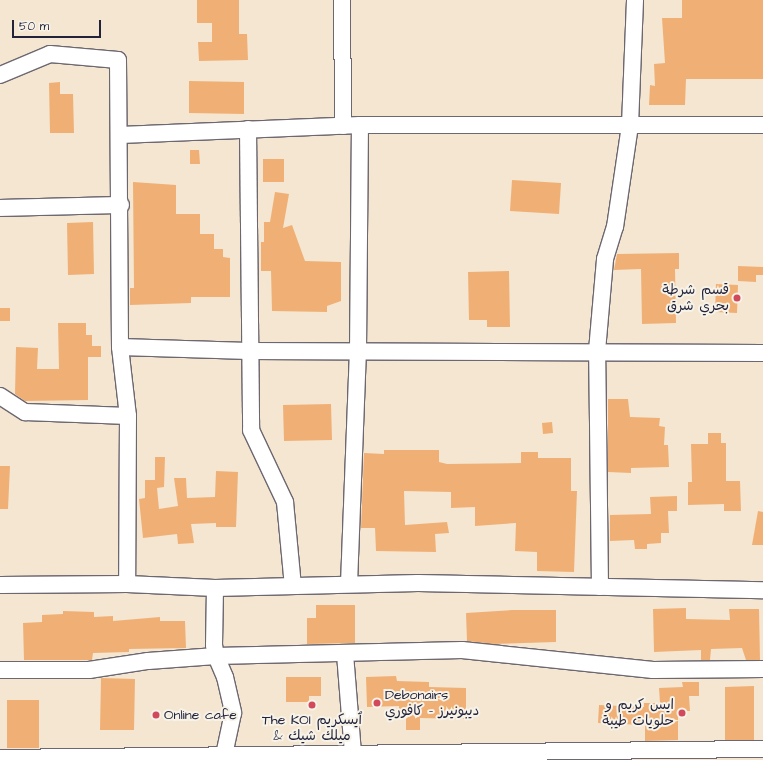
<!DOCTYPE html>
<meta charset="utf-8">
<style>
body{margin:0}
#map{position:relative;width:763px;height:760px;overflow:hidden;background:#f4e6d1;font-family:"Architects Daughter","Playpen Sans Arabic",sans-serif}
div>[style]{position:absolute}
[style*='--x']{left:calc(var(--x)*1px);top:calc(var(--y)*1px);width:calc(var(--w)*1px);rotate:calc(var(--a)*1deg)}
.building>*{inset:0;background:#f0b075}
.roads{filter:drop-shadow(1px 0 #6c6770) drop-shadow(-1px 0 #6c6770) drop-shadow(0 1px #6c6770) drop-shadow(0 -1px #6c6770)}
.minor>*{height:16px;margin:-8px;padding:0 8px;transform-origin:8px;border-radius:8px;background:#fff}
.dots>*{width:11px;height:11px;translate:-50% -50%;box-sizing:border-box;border:2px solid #f7f3e8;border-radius:50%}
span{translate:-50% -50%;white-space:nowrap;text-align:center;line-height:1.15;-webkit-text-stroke:4px #f7f3e8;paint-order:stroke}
.poi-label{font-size:14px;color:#22223b}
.right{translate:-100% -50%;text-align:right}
.left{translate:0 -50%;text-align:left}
.scale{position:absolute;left:12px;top:20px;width:89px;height:18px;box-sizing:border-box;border:2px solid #22223b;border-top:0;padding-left:5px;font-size:12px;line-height:14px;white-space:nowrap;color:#22223b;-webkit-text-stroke:3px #f7f3e8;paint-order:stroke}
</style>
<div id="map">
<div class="building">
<div style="clip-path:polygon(197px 0,239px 0,239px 34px,247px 34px,248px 60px,199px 61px,198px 42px,212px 42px,212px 23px,197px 23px)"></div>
<div style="clip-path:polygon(682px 0,763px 0,763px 79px,686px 79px,685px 105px,649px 105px,650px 85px,655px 86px,654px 64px,665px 63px,662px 18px,682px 18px)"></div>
<div style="clip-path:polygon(189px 81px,244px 82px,244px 114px,189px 113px)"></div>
<div style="clip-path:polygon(60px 82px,60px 94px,73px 94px,74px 133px,50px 133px,49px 83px)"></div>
<div style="clip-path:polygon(190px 150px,199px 150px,200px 164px,190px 164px)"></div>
<div style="clip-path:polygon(263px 159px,284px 159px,284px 182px,263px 182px)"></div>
<div style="clip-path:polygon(512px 180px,561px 183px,559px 214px,510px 211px)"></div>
<div style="clip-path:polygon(133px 182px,176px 185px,176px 214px,200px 214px,200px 234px,214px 234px,214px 249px,223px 249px,223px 257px,230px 258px,230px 297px,191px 297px,191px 303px,130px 305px,130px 288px,134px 288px)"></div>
<div style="clip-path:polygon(275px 192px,289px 194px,283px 228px,292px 225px,305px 261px,341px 262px,341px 301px,327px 306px,327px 312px,272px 311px,271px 271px,261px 271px,261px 242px,264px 242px,264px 222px,270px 222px)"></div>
<div style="clip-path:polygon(93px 222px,94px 274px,68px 275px,67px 223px)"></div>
<div style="clip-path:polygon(679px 253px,679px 269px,675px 269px,676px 323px,642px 324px,641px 269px,614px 270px,617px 254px)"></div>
<div style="clip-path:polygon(738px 266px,763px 267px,763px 275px,756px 275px,756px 282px,738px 281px)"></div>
<div style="clip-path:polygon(509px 271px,510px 327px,487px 327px,487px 320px,469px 320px,468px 272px)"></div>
<div style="clip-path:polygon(716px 284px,738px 285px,737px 313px,715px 312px)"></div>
<div style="clip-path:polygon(0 308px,10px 308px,10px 321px,0 321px)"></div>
<div style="clip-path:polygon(58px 323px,86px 323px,86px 335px,92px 335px,92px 346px,101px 346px,101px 357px,88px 357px,88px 400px,25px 401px,15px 394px,16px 347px,38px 348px,37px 369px,59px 369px)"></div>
<div style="clip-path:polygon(608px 399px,628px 399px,630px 417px,660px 418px,659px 426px,665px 427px,664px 445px,668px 445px,669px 467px,631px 468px,631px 473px,608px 472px)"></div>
<div style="clip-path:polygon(331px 404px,332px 440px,284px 441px,283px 405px)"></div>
<div style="clip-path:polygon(552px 422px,553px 433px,543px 434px,542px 423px)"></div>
<div style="clip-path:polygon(708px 433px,721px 433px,721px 443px,726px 443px,726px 481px,740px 481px,741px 511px,724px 511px,724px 504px,688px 505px,688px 482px,692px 482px,691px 444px,708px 444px)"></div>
<div style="clip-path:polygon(384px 450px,439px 450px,439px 462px,447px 464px,521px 463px,521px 452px,538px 452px,538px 458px,571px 458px,571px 491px,577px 491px,574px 572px,537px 571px,537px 552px,515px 551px,516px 523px,475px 526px,475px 507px,451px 508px,451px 492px,404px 491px,405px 525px,447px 522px,449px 533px,435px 534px,436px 552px,376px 551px,375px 528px,361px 528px,364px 453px,384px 454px)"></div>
<div style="clip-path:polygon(155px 457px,165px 457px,164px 487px,157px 488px,159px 509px,178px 506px,174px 478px,186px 478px,187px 498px,215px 497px,216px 471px,238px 472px,236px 527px,216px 527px,216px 523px,191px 524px,194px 543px,178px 544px,177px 534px,143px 538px,139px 499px,145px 498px,145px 480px,155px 480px)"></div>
<div style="clip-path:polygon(0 466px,10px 466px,8px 509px,0 509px)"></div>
<div style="clip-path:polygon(677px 496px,677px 511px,668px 511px,669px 533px,661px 533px,661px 543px,647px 544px,647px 549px,635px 549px,634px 540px,610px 541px,610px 515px,651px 514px,650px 497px)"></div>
<div style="clip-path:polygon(758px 511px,763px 512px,763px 545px,752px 545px)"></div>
<div style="clip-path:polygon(316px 605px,355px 605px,355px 643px,307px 644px,307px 618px,316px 618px)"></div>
<div style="clip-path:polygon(686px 608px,686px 619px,730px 620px,729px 609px,759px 609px,760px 660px,746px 660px,742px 648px,711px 649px,710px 660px,701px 660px,701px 650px,654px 652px,653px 609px)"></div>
<div style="clip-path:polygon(512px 610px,556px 610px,556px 642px,492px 644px,467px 641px,466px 613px)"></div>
<div style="clip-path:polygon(63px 611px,94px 612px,94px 617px,113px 616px,113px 621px,160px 617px,160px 621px,185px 621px,186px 648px,129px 649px,129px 652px,93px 653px,92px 660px,24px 660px,23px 623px,42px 622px,42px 615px,63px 614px)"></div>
<div style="clip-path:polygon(396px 676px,397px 681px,429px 682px,429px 687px,466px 688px,466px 719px,420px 718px,420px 730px,406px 730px,406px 715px,399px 714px,399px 706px,367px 707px,366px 677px)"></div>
<div style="clip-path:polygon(286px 677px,321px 677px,321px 696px,309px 696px,309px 702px,286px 702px)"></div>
<div style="clip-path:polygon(101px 678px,135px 679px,134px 730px,100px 730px)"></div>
<div style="clip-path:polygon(682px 682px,699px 682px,699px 696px,689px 696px,690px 711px,678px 711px,678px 740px,645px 741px,645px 725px,598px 723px,599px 705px,644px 707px,644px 703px,660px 703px,659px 688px,683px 687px)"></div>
<div style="clip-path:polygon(754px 686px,754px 740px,725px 740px,725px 687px)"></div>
<div style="clip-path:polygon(7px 700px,39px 700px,39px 748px,7px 748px)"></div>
</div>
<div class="roads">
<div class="minor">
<div style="--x:342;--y:0;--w:126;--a:89.5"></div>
<div style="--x:0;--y:75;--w:54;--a:-22.8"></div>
<div style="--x:50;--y:54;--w:68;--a:5"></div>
<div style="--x:118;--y:60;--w:287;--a:89.6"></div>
<div style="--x:120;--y:347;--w:69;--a:83.4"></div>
<div style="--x:128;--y:416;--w:168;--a:90.3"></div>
<div style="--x:248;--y:129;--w:301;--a:89.4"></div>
<div style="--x:251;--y:430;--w:80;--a:64.7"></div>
<div style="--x:285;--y:502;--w:84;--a:84.6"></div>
<div style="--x:120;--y:135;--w:240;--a:-2.4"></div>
<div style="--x:360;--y:125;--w:403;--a:0"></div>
<div style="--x:0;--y:208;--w:121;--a:-1.4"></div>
<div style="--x:120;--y:347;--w:129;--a:1.8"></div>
<div style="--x:249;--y:351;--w:514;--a:0.22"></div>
<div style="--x:0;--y:396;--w:30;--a:33"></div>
<div style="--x:25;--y:412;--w:103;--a:2.2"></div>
<div style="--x:349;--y:584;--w:233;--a:-87.8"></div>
<div style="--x:358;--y:351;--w:226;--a:-89.5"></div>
<div style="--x:0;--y:585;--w:127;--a:-0.5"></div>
<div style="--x:127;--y:584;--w:88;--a:2.6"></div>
<div style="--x:215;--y:588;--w:203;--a:-1.4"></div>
<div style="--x:418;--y:583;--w:345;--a:1.2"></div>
<div style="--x:600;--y:587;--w:236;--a:-90.7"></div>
<div style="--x:597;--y:351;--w:92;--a:-85"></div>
<div style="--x:605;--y:259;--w:34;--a:-73"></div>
<div style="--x:615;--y:227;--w:103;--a:-81.6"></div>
<div style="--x:630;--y:125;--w:125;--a:-87.7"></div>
<div style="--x:215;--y:588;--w:57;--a:91"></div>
<div style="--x:214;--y:645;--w:11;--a:80"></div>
<div style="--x:216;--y:656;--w:23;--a:67"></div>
<div style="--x:225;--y:677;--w:37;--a:77"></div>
<div style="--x:233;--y:713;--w:43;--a:102.1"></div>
<div style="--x:345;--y:654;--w:99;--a:85.4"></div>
<div style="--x:0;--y:670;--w:89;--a:0"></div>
<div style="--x:89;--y:670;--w:60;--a:-8.7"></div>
<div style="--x:148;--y:661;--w:68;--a:-4.2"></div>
<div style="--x:216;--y:656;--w:246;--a:-1.4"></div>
<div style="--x:462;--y:650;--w:192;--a:6"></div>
<div style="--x:653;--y:670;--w:110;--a:-0.5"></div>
<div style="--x:0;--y:758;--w:763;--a:-0.68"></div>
</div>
</div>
<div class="dots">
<div style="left:737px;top:298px;background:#d1495b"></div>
<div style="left:377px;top:703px;background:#d1495b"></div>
<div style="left:312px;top:705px;background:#d1495b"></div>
<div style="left:682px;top:713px;background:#d1495b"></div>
<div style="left:156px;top:715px;background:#d1495b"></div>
</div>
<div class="poi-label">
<span class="right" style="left:729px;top:298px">قسم شرطة<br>بحري شرق</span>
<span class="left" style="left:385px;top:703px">Debonairs<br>ديبونيرز - كافوري</span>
<span class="right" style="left:674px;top:713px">ايس كريم و<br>حلويات طيبة</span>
<span class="left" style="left:164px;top:715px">Online cafe</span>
<span style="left:312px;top:728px">The KOI ٱيسكريم<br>&amp; ميلك شيك</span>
</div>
<div class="scale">50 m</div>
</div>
